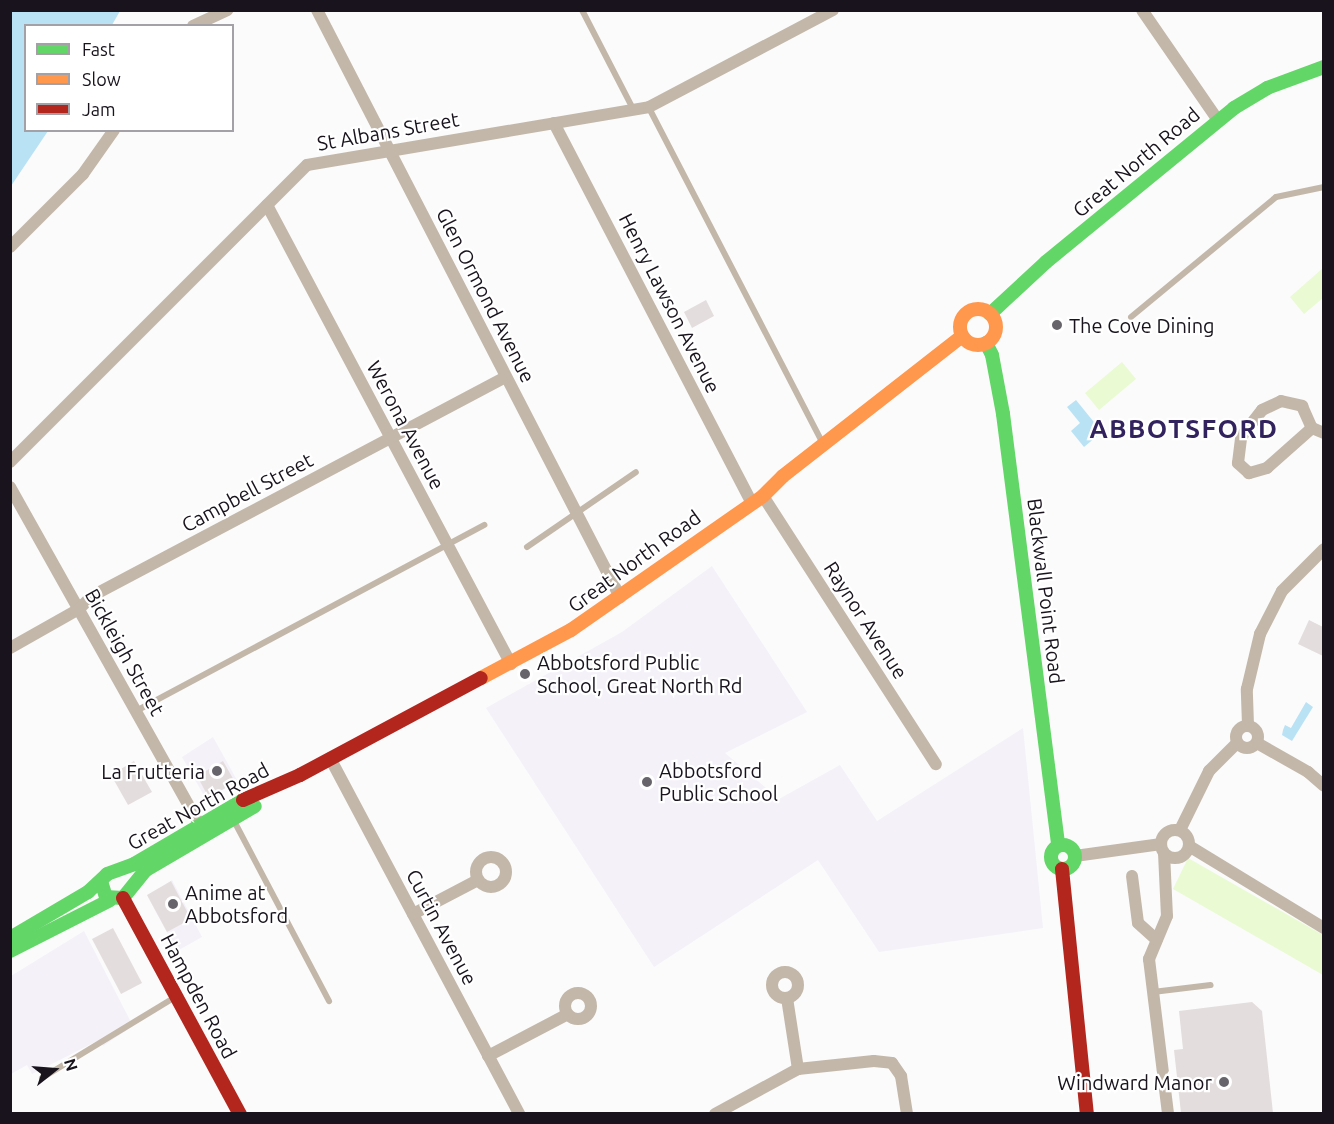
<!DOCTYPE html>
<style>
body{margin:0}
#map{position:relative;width:1334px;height:1124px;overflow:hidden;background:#fbfbfb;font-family:Ubuntu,sans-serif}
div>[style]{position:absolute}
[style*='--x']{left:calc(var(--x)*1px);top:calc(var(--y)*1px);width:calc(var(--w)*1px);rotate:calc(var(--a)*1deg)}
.built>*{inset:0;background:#f4f1f9}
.green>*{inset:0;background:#eafad3}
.water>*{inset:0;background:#b9e2f5}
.building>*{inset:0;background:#e4dddd}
.lane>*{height:6px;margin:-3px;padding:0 3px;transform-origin:3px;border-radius:3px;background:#c3b7a9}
.street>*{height:12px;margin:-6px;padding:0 6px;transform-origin:6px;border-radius:6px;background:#c3b7a9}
.street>.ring{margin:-6px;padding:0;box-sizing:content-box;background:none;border:12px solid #c3b7a9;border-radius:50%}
.fast>*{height:14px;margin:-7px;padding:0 7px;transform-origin:7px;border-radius:7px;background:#63d668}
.fast>.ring{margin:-7px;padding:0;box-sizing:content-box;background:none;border:14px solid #63d668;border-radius:50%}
.slow>*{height:14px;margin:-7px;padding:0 7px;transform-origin:7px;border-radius:7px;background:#ff974d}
.slow>.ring{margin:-7px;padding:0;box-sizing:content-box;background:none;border:14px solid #ff974d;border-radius:50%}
.jam>*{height:14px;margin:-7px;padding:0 7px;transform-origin:7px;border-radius:7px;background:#b3261e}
.dots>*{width:16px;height:16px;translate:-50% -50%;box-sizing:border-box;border:3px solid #fff;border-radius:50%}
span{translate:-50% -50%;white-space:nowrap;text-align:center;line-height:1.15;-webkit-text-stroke:4.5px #fff;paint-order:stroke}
.street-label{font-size:20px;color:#18131d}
.poi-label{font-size:20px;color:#18131d}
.left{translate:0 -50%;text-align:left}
.right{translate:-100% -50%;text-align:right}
.district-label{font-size:26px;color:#32235e;font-weight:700;letter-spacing:1.5px}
.frame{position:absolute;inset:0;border:12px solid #18131d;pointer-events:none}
.legend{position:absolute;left:24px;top:24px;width:210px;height:108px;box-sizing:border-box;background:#fff;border:2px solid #a3a1a5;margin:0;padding:8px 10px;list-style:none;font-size:18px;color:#18131d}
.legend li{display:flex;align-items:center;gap:12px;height:30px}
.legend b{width:30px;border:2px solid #a3a1a5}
.north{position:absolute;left:24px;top:1040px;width:60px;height:60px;-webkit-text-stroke:4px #fff;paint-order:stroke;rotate:73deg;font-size:16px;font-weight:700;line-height:24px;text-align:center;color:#18131d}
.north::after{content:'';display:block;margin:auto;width:21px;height:27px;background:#18131d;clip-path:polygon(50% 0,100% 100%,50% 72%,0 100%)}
</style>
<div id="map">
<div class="built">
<div style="clip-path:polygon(712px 566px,807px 712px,725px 753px,779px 799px,840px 765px,877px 821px,1023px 728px,1043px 928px,879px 952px,818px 860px,654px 967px,486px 708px,622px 632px)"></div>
<div style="clip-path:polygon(213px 737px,238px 782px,206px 799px,182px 757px)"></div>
<div style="clip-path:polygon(172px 880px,202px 937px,177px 951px,148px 897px)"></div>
<div style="clip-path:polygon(84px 931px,133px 1026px,103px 1046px,99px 1040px,32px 1074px,27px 1065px,11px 1074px,11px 976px)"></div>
</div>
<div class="green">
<div style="clip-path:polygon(1323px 268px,1323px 298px,1304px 314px,1290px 297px)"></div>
<div style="clip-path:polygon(1122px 362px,1136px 379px,1099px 410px,1085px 393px)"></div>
<div style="clip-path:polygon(1188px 858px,1323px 935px,1323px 975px,1173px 889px)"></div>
</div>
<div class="water">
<div style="clip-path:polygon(11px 10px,120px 11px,112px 25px,26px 26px,26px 130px,48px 131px,11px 186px)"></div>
<div style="clip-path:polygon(1076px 400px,1102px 432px,1084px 447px,1071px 431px,1080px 423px,1067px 407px)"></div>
<div style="clip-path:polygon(1306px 702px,1313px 707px,1292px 741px,1282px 735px,1283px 730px,1285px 725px,1291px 728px)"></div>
</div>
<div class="building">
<div style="clip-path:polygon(706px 300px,714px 316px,692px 328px,684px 312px)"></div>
<div style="clip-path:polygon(1309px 620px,1323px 627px,1323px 656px,1298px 644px)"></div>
<div style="clip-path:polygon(134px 761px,152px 792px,128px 805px,111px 775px)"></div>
<div style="clip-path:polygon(223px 761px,235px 782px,209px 798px,197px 776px)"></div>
<div style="clip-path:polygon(171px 881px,191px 919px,167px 932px,147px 895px)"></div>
<div style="clip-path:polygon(113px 928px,142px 983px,121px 994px,92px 939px)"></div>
<div style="clip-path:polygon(1252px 1002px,1262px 1011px,1273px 1113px,1181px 1113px,1174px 1050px,1183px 1049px,1179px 1011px)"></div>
</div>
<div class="lane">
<div style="--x:582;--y:10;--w:111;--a:62.7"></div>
<div style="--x:649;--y:108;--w:376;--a:62.6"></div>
<div style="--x:1131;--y:317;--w:188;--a:-39.6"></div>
<div style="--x:1276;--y:197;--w:49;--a:-11.8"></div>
<div style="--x:527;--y:547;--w:132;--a:-34.5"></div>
<div style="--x:136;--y:711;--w:395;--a:-28.1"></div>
<div style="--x:233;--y:819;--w:206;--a:62.2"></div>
<div style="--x:1153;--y:992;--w:58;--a:-6.9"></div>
<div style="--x:42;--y:1078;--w:156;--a:-31.3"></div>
</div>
<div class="street">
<div style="--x:317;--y:10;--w:661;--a:62.7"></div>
<div style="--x:1142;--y:10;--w:134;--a:55.4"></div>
<div style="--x:193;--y:26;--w:38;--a:-25"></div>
<div style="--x:554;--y:123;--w:426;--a:62.5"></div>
<div style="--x:267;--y:205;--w:520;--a:62.01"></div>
<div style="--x:10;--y:247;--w:103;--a:-45"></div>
<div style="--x:83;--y:174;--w:54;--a:-54.8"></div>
<div style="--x:1281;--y:401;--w:22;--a:13"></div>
<div style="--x:1302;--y:406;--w:24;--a:66"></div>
<div style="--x:1312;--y:428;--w:60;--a:138.4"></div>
<div style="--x:1267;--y:468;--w:19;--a:164"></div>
<div style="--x:1249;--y:473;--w:15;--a:-138"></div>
<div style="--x:1238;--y:463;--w:26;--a:-83"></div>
<div style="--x:1241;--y:437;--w:34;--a:-52"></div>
<div style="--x:1262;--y:410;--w:21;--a:-25"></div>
<div style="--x:1312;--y:428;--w:13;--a:23"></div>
<div style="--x:10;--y:462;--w:420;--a:-45"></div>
<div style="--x:307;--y:165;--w:347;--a:-9.6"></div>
<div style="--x:649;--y:107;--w:208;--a:-27.8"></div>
<div style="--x:10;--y:487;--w:394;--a:60.7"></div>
<div style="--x:763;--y:496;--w:319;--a:57.2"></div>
<div style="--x:10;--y:648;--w:79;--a:-29.5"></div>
<div style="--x:79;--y:609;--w:18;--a:-45"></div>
<div style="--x:92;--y:596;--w:468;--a:-27.9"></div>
<div style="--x:1248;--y:725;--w:36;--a:-92"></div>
<div style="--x:1247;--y:689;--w:57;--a:-76.7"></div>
<div style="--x:1260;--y:634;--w:48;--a:-62.9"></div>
<div style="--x:1282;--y:591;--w:59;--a:-45"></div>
<div class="ring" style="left:1236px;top:726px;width:10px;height:10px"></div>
<div style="--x:1257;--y:743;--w:59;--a:29.6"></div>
<div style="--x:1308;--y:772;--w:21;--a:41"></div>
<div style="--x:330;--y:758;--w:403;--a:62"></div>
<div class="ring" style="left:1161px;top:830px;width:16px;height:16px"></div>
<div style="--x:1180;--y:830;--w:66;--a:-63.8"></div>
<div style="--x:1209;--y:771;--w:40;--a:-45"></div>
<div style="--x:1189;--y:846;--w:158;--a:31.3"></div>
<div style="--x:1164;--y:853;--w:63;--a:87.3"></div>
<div style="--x:1167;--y:916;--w:47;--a:112.7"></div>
<div style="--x:1149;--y:959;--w:156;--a:83"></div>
<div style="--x:1075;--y:856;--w:87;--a:-7.9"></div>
<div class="ring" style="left:476px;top:857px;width:18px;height:18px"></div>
<div style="--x:1132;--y:876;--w:47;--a:82.7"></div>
<div style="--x:1138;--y:923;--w:25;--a:42"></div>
<div style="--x:413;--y:914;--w:73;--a:-27.6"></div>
<div class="ring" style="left:772px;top:972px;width:14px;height:14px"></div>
<div class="ring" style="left:565px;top:993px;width:14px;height:14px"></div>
<div style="--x:787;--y:998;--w:72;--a:81.2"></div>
<div style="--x:488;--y:1056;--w:90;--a:-27.7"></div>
<div style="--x:715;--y:1114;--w:94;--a:-28.5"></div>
<div style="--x:798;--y:1069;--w:76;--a:-6"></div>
<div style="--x:874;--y:1061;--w:18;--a:6"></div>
<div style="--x:892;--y:1063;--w:16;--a:55"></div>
<div style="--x:901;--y:1076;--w:38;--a:81"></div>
</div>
<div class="fast">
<div style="--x:990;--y:314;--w:76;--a:-42.9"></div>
<div style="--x:1046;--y:262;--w:243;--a:-39.3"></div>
<div style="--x:1234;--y:108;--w:39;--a:-31"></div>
<div style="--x:1267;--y:88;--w:61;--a:-20.2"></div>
<div style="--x:986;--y:343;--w:13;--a:63"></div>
<div style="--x:992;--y:355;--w:60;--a:79.4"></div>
<div style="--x:1003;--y:414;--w:435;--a:82.7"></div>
<div class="ring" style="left:1051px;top:845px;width:10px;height:10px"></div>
<div style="--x:101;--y:881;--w:17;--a:73"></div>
<div style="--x:106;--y:897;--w:17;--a:3"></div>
<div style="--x:123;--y:898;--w:36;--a:-51"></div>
<div style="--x:146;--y:870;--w:126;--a:-30.4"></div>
<div style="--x:10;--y:938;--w:91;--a:-30.5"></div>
<div style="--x:88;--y:892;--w:26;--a:-43"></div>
<div style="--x:107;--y:874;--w:29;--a:-20"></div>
<div style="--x:134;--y:864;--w:126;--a:-30.4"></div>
<div style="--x:10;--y:951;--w:112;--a:-27"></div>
</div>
<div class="slow">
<div class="ring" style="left:960px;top:309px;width:22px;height:22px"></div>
<div style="--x:481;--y:678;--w:102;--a:-28.1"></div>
<div style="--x:571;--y:630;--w:234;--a:-34.9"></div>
<div style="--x:763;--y:496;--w:28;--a:-45"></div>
<div style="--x:783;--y:476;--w:227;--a:-38"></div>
</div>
<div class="jam">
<div style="--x:243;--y:800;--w:62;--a:-23.7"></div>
<div style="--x:300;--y:775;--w:205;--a:-28.2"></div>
<div style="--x:1062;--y:869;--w:246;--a:84.2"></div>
<div style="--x:123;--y:898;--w:246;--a:61.6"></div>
</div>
<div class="dots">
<div style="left:1057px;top:325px;background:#67646b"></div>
<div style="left:525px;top:674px;background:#67646b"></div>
<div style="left:217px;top:771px;background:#67646b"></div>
<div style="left:647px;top:782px;background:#67646b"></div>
<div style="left:173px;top:904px;background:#67646b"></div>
<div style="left:1224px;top:1082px;background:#67646b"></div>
</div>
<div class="street-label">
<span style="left:388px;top:131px;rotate:-10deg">St Albans Street</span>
<span style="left:1136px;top:162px;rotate:-40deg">Great North Road</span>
<span style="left:486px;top:295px;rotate:63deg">Glen Ormond Avenue</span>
<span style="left:670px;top:303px;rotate:63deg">Henry Lawson Avenue</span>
<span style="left:406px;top:425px;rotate:62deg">Werona Avenue</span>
<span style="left:247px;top:492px;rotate:-28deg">Campbell Street</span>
<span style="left:634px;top:561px;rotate:-36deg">Great North Road</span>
<span style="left:1046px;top:591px;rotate:83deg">Blackwall Point Road</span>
<span style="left:866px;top:620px;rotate:57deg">Raynor Avenue</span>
<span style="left:125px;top:652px;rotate:61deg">Bickleigh Street</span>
<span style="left:198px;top:806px;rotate:-29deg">Great North Road</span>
<span style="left:442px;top:927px;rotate:62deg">Curtin Avenue</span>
<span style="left:199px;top:996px;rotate:62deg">Hampden Road</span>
</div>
<div class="poi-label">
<span class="left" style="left:1069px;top:325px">The Cove Dining</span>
<span class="left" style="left:537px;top:674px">Abbotsford Public<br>School, Great North Rd</span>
<span class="right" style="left:205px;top:771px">La Frutteria</span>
<span class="left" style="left:659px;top:782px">Abbotsford<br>Public School</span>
<span class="left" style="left:185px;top:904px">Anime at<br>Abbotsford</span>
<span class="right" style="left:1212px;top:1082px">Windward Manor</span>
</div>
<div class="district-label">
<span style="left:1184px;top:429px">ABBOTSFORD</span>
</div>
<div class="frame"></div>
<ul class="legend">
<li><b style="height:8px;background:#63d668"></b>Fast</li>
<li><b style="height:8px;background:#ff974d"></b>Slow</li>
<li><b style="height:8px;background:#b3261e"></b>Jam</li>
</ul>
<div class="north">N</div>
</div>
